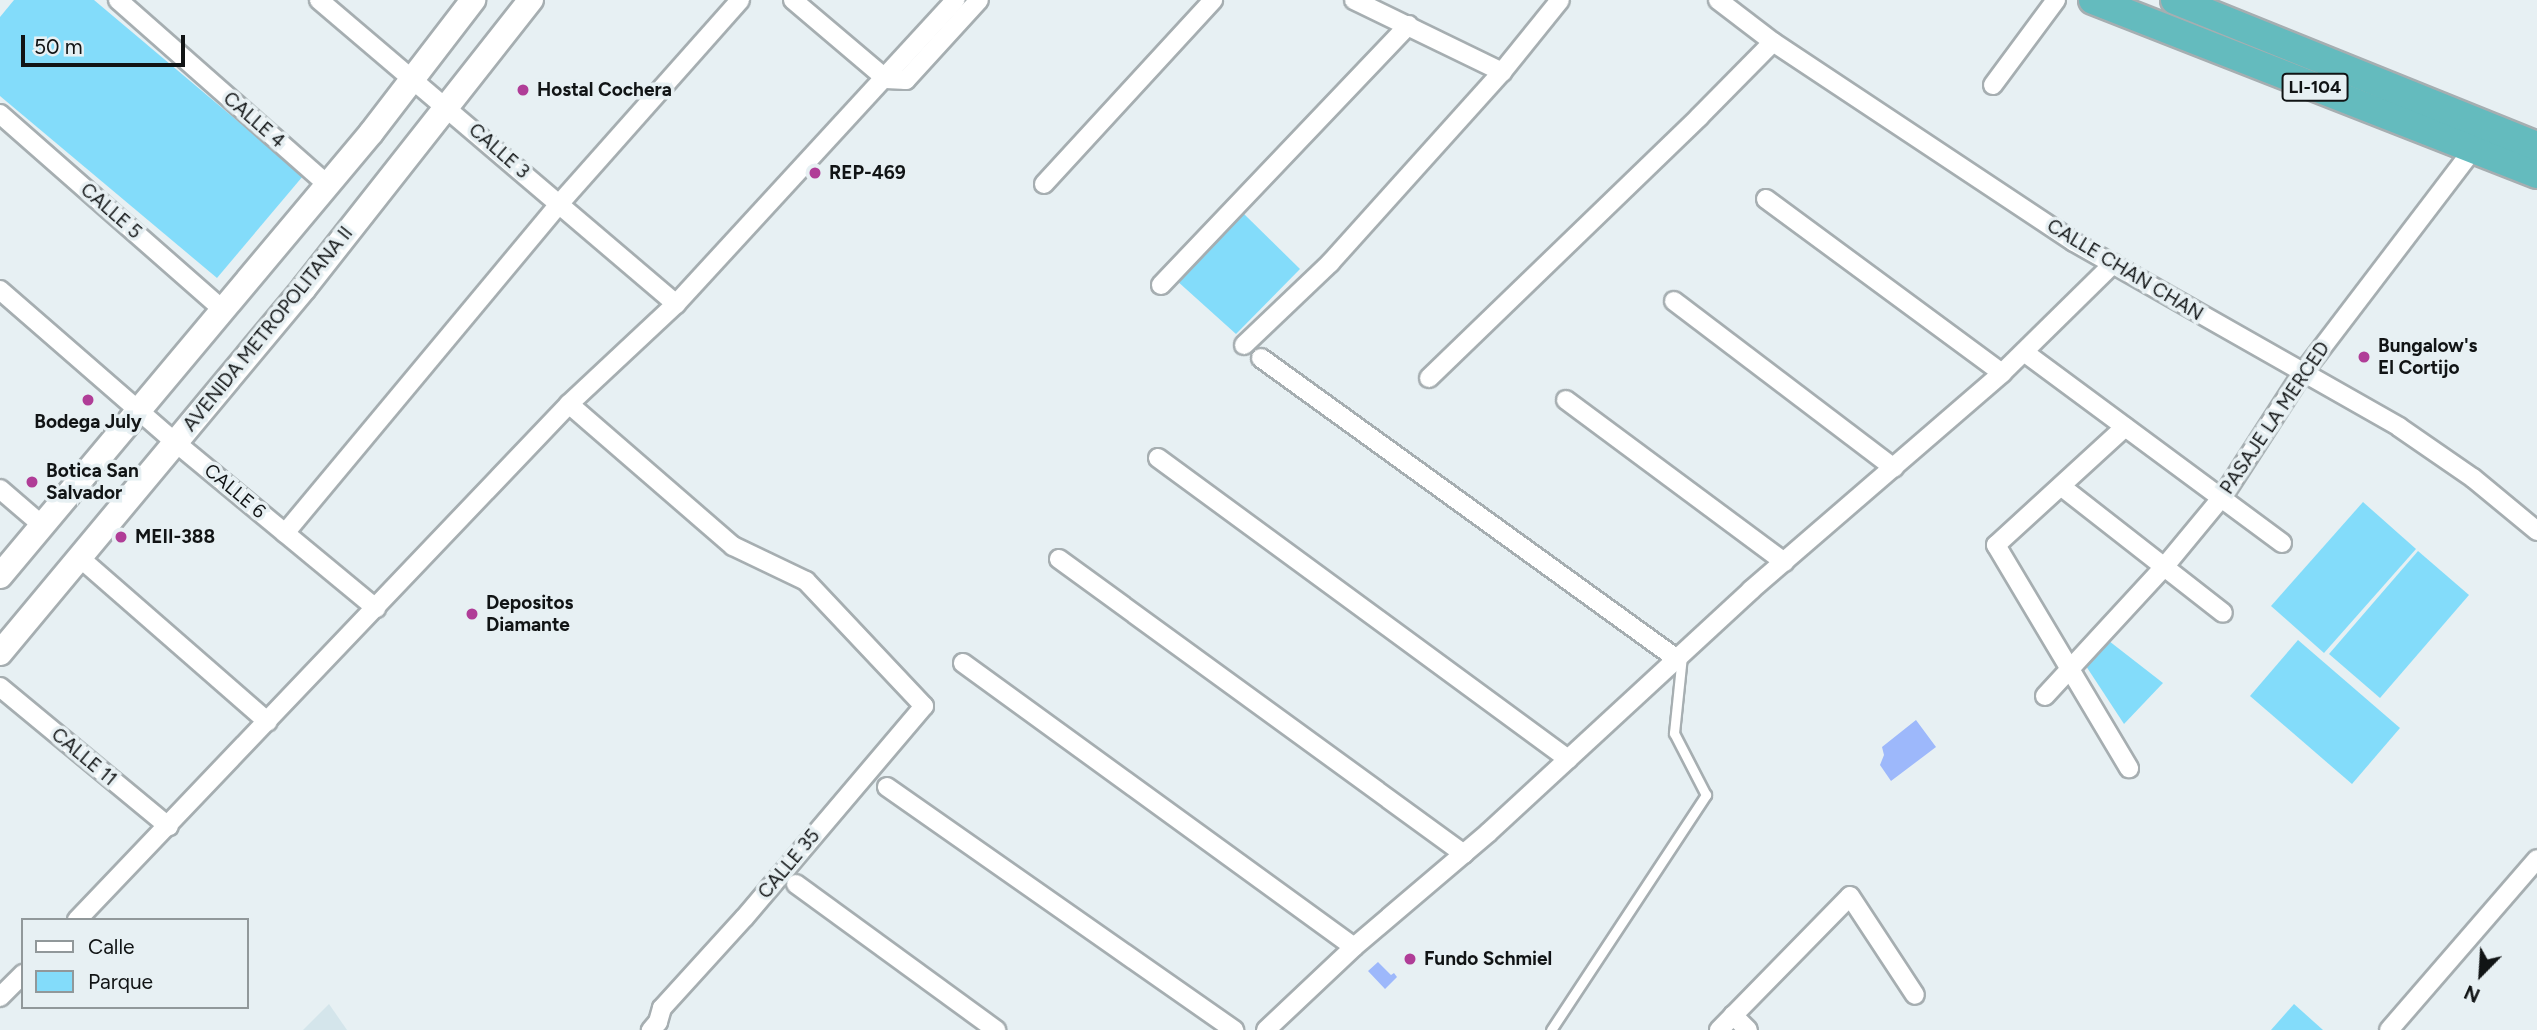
<!DOCTYPE html>
<style>
body{margin:0}
#map{position:relative;width:2537px;height:1030px;overflow:hidden;background:#e7f0f3;font-family:Figtree,sans-serif}
div>[style]{position:absolute}
[style*='--x']{left:calc(var(--x)*1px);top:calc(var(--y)*1px);width:calc(var(--w)*1px);rotate:calc(var(--a)*1deg)}
.built>*{inset:0;background:#d4e5eb}
.green>*{inset:0;background:#83dcfa}
.water>*{inset:0;background:#9db8fb}
.roads{filter:drop-shadow(2px 0 #a6aeb1) drop-shadow(-2px 0 #a6aeb1) drop-shadow(0 2px #a6aeb1) drop-shadow(0 -2px #a6aeb1)}
.service>*{height:9px;margin:-4.5px;padding:0 4.5px;transform-origin:4.5px;border-radius:4.5px;background:#fff}
.minor>*{height:18px;margin:-9px;padding:0 9px;transform-origin:9px;border-radius:9px;background:#fff}
.secondary>*{height:24px;margin:-12px;padding:0 12px;transform-origin:12px;border-radius:12px;background:#fff}
.trunk>*{height:28px;margin:-14px;padding:0 14px;transform-origin:14px;border-radius:14px;background:#64bbbe}
.dots>*{width:19px;height:19px;translate:-50% -50%;box-sizing:border-box;border:4px solid #e7f0f3;border-radius:50%}
span{translate:-50% -50%;white-space:nowrap;text-align:center;line-height:1.15;-webkit-text-stroke:7px #e7f0f3;paint-order:stroke}
.shield-label span{padding:2px 5px;background:#e7f0f3;border:2px solid;border-radius:5px;-webkit-text-stroke-width:0}
.shield-label{font-size:18px;color:#111415;font-weight:700}
.poi-label{font-size:19px;color:#111415;font-weight:700}
.left{translate:0 -50%;text-align:left}
.street-label{font-size:19px;color:#111415}
.legend{position:absolute;left:21px;top:918px;width:228px;height:91px;box-sizing:border-box;background:#e7f0f3;border:2px solid #91989a;margin:0;padding:9px 12px;list-style:none;font-size:21px;color:#111415}
.legend li{display:flex;align-items:center;gap:14px;height:35px}
.legend b{width:35px;border:2px solid #91989a}
.north{position:absolute;left:2446px;top:939px;width:70px;height:70px;-webkit-text-stroke:5px #e7f0f3;paint-order:stroke;rotate:204deg;font-size:19px;font-weight:700;line-height:28px;text-align:center;color:#111415}
.north::after{content:'';display:block;margin:auto;width:24px;height:32px;background:#111415;clip-path:polygon(50% 0,100% 100%,50% 72%,0 100%)}
.scale{position:absolute;left:21px;top:35px;width:164px;height:32px;box-sizing:border-box;border:4px solid #111415;border-top:0;padding-left:9px;font-size:21px;line-height:24px;white-space:nowrap;color:#111415;-webkit-text-stroke:5px #e7f0f3;paint-order:stroke}
</style>
<div id="map">
<div class="built">
<div style="clip-path:polygon(329px 1004px,347px 1030px,303px 1030px)"></div>
</div>
<div class="green">
<div style="clip-path:polygon(14px 0,94px 0,303px 176px,217px 278px,0 96px,0 17px)"></div>
<div style="clip-path:polygon(1242px 212px,1300px 269px,1236px 334px,1176px 280px)"></div>
<div style="clip-path:polygon(2363px 502px,2416px 549px,2324px 653px,2271px 606px)"></div>
<div style="clip-path:polygon(2418px 551px,2469px 595px,2380px 698px,2329px 654px)"></div>
<div style="clip-path:polygon(2298px 640px,2400px 728px,2352px 784px,2250px 696px)"></div>
<div style="clip-path:polygon(2109px 641px,2163px 683px,2124px 724px,2086px 666px)"></div>
<div style="clip-path:polygon(2294px 1004px,2323px 1030px,2271px 1030px)"></div>
</div>
<div class="water">
<div style="clip-path:polygon(1916px 720px,1936px 747px,1891px 781px,1880px 765px,1884px 755px,1882px 747px)"></div>
<div style="clip-path:polygon(1378px 962px,1391px 975px,1394px 973px,1397px 977px,1385px 989px,1368px 971px)"></div>
</div>
<div class="roads">
<div class="service">
<div style="--x:1551;--y:1030;--w:282;--a:-56.6"></div>
<div style="--x:1706;--y:795;--w:70;--a:-117.3"></div>
<div style="--x:1674;--y:733;--w:78;--a:-84.1"></div>
</div>
<div class="minor">
<div style="--x:118;--y:0;--w:278;--a:41.4"></div>
<div style="--x:319;--y:0;--w:469;--a:40.4"></div>
<div style="--x:793;--y:0;--w:122;--a:40.3"></div>
<div style="--x:886;--y:79;--w:20;--a:3"></div>
<div style="--x:906;--y:80;--w:108;--a:-47.6"></div>
<div style="--x:1354;--y:0;--w:165;--a:25.9"></div>
<div style="--x:1718;--y:0;--w:69;--a:37.4"></div>
<div style="--x:1773;--y:42;--w:361;--a:33.6"></div>
<div style="--x:2074;--y:242;--w:374;--a:29.6"></div>
<div style="--x:2399;--y:427;--w:90;--a:34.6"></div>
<div style="--x:2473;--y:478;--w:83;--a:39.6"></div>
<div style="--x:1993;--y:85;--w:106;--a:-53.5"></div>
<div style="--x:0;--y:114;--w:294;--a:41.3"></div>
<div style="--x:1044;--y:184;--w:250;--a:-47.4"></div>
<div style="--x:1766;--y:199;--w:293;--a:36.4"></div>
<div style="--x:1161;--y:285;--w:359;--a:-46.4"></div>
<div style="--x:0;--y:290;--w:232;--a:41"></div>
<div style="--x:175;--y:442;--w:261;--a:39.6"></div>
<div style="--x:1674;--y:301;--w:276;--a:37.2"></div>
<div style="--x:1244;--y:345;--w:119;--a:-43.6"></div>
<div style="--x:1330;--y:263;--w:257;--a:-48"></div>
<div style="--x:1502;--y:72;--w:92;--a:-51.1"></div>
<div style="--x:2024;--y:352;--w:321;--a:36.5"></div>
<div style="--x:1261;--y:358;--w:513;--a:35.89"></div>
<div style="--x:1429;--y:378;--w:376;--a:-44"></div>
<div style="--x:1699;--y:117;--w:105;--a:-45.4"></div>
<div style="--x:1566;--y:400;--w:272;--a:36.6"></div>
<div style="--x:569;--y:404;--w:217;--a:40.9"></div>
<div style="--x:733;--y:546;--w:81;--a:25.6"></div>
<div style="--x:806;--y:581;--w:172;--a:46.7"></div>
<div style="--x:924;--y:706;--w:278;--a:130.3"></div>
<div style="--x:744;--y:918;--w:122;--a:132.3"></div>
<div style="--x:662;--y:1008;--w:15;--a:106"></div>
<div style="--x:658;--y:1022;--w:11;--a:131"></div>
<div style="--x:2125;--y:427;--w:175;--a:137.5"></div>
<div style="--x:1996;--y:545;--w:260;--a:59.2"></div>
<div style="--x:1158;--y:458;--w:509;--a:36.28"></div>
<div style="--x:2062;--y:487;--w:204;--a:38"></div>
<div style="--x:0;--y:489;--w:57;--a:40.7"></div>
<div style="--x:285;--y:533;--w:430;--a:-50.2"></div>
<div style="--x:560;--y:203;--w:271;--a:-48.4"></div>
<div style="--x:80;--y:558;--w:249;--a:41.1"></div>
<div style="--x:1059;--y:559;--w:501;--a:36.07"></div>
<div style="--x:963;--y:663;--w:483;--a:36"></div>
<div style="--x:0;--y:687;--w:219;--a:39.6"></div>
<div style="--x:2045;--y:696;--w:177;--a:-47.3"></div>
<div style="--x:2165;--y:566;--w:91;--a:-50.4"></div>
<div style="--x:2223;--y:496;--w:145;--a:-57.1"></div>
<div style="--x:2302;--y:374;--w:292;--a:-52.7"></div>
<div style="--x:887;--y:787;--w:424;--a:35"></div>
<div style="--x:796;--y:884;--w:248;--a:36.1"></div>
<div style="--x:77;--y:920;--w:713;--a:-46.36"></div>
<div style="--x:569;--y:404;--w:146;--a:-43.1"></div>
<div style="--x:676;--y:304;--w:413;--a:-47.4"></div>
<div style="--x:0;--y:997;--w:33;--a:-45"></div>
<div style="--x:1733;--y:1015;--w:21;--a:45"></div>
<div style="--x:1266;--y:1030;--w:121;--a:-43.3"></div>
<div style="--x:1354;--y:947;--w:177;--a:-40.4"></div>
<div style="--x:1489;--y:832;--w:357;--a:-42.7"></div>
<div style="--x:1751;--y:590;--w:332;--a:-40.8"></div>
<div style="--x:2002;--y:373;--w:156;--a:-44.5"></div>
<div style="--x:1719;--y:1030;--w:187;--a:-45.6"></div>
<div style="--x:1850;--y:896;--w:118;--a:56.7"></div>
<div style="--x:2389;--y:1030;--w:226;--a:-49.1"></div>
</div>
<div class="secondary">
<div style="--x:0;--y:576;--w:578;--a:-50.05"></div>
<div style="--x:371;--y:133;--w:168;--a:-52.5"></div>
<div style="--x:0;--y:653;--w:475;--a:-50.2"></div>
<div style="--x:304;--y:288;--w:367;--a:-51.8"></div>
</div>
<div class="trunk">
<div style="--x:2093;--y:0;--w:477;--a:21.4"></div>
<div style="--x:2175;--y:0;--w:390;--a:22"></div>
</div>
</div>
<div class="dots">
<div style="left:523px;top:90px;background:#b03d97"></div>
<div style="left:815px;top:173px;background:#b03d97"></div>
<div style="left:2364px;top:357px;background:#b03d97"></div>
<div style="left:88px;top:400px;background:#b03d97"></div>
<div style="left:32px;top:482px;background:#b03d97"></div>
<div style="left:121px;top:537px;background:#b03d97"></div>
<div style="left:472px;top:614px;background:#b03d97"></div>
<div style="left:1410px;top:959px;background:#b03d97"></div>
</div>
<div class="shield-label">
<span style="left:2315px;top:87px">LI-104</span>
</div>
<div class="poi-label">
<span class="left" style="left:537px;top:90px">Hostal Cochera</span>
<span class="left" style="left:829px;top:173px">REP-469</span>
<span class="left" style="left:2378px;top:357px">Bungalow's<br>El Cortijo</span>
<span style="left:88px;top:422px">Bodega July</span>
<span class="left" style="left:46px;top:482px">Botica San<br>Salvador</span>
<span class="left" style="left:135px;top:537px">MEII-388</span>
<span class="left" style="left:486px;top:614px">Depositos<br>Diamante</span>
<span class="left" style="left:1424px;top:959px">Fundo Schmiel</span>
</div>
<div class="street-label">
<span style="left:254px;top:120px;rotate:41deg">CALLE 4</span>
<span style="left:499px;top:151px;rotate:41deg">CALLE 3</span>
<span style="left:111px;top:211px;rotate:41deg">CALLE 5</span>
<span style="left:2125px;top:270px;rotate:31deg">CALLE CHAN CHAN</span>
<span style="left:268px;top:329px;rotate:-51deg">AVENIDA METROPOLITANA II</span>
<span style="left:2275px;top:418px;rotate:-56deg">PASAJE LA MERCED</span>
<span style="left:235px;top:491px;rotate:40deg">CALLE 6</span>
<span style="left:84px;top:757px;rotate:40deg">CALLE 11</span>
<span style="left:789px;top:864px;rotate:-50deg">CALLE 35</span>
</div>
<ul class="legend">
<li><b style="height:9px;background:#fff"></b>Calle</li>
<li><b style="height:19px;background:#83dcfa"></b>Parque</li>
</ul>
<div class="north">N</div>
<div class="scale">50 m</div>
</div>
